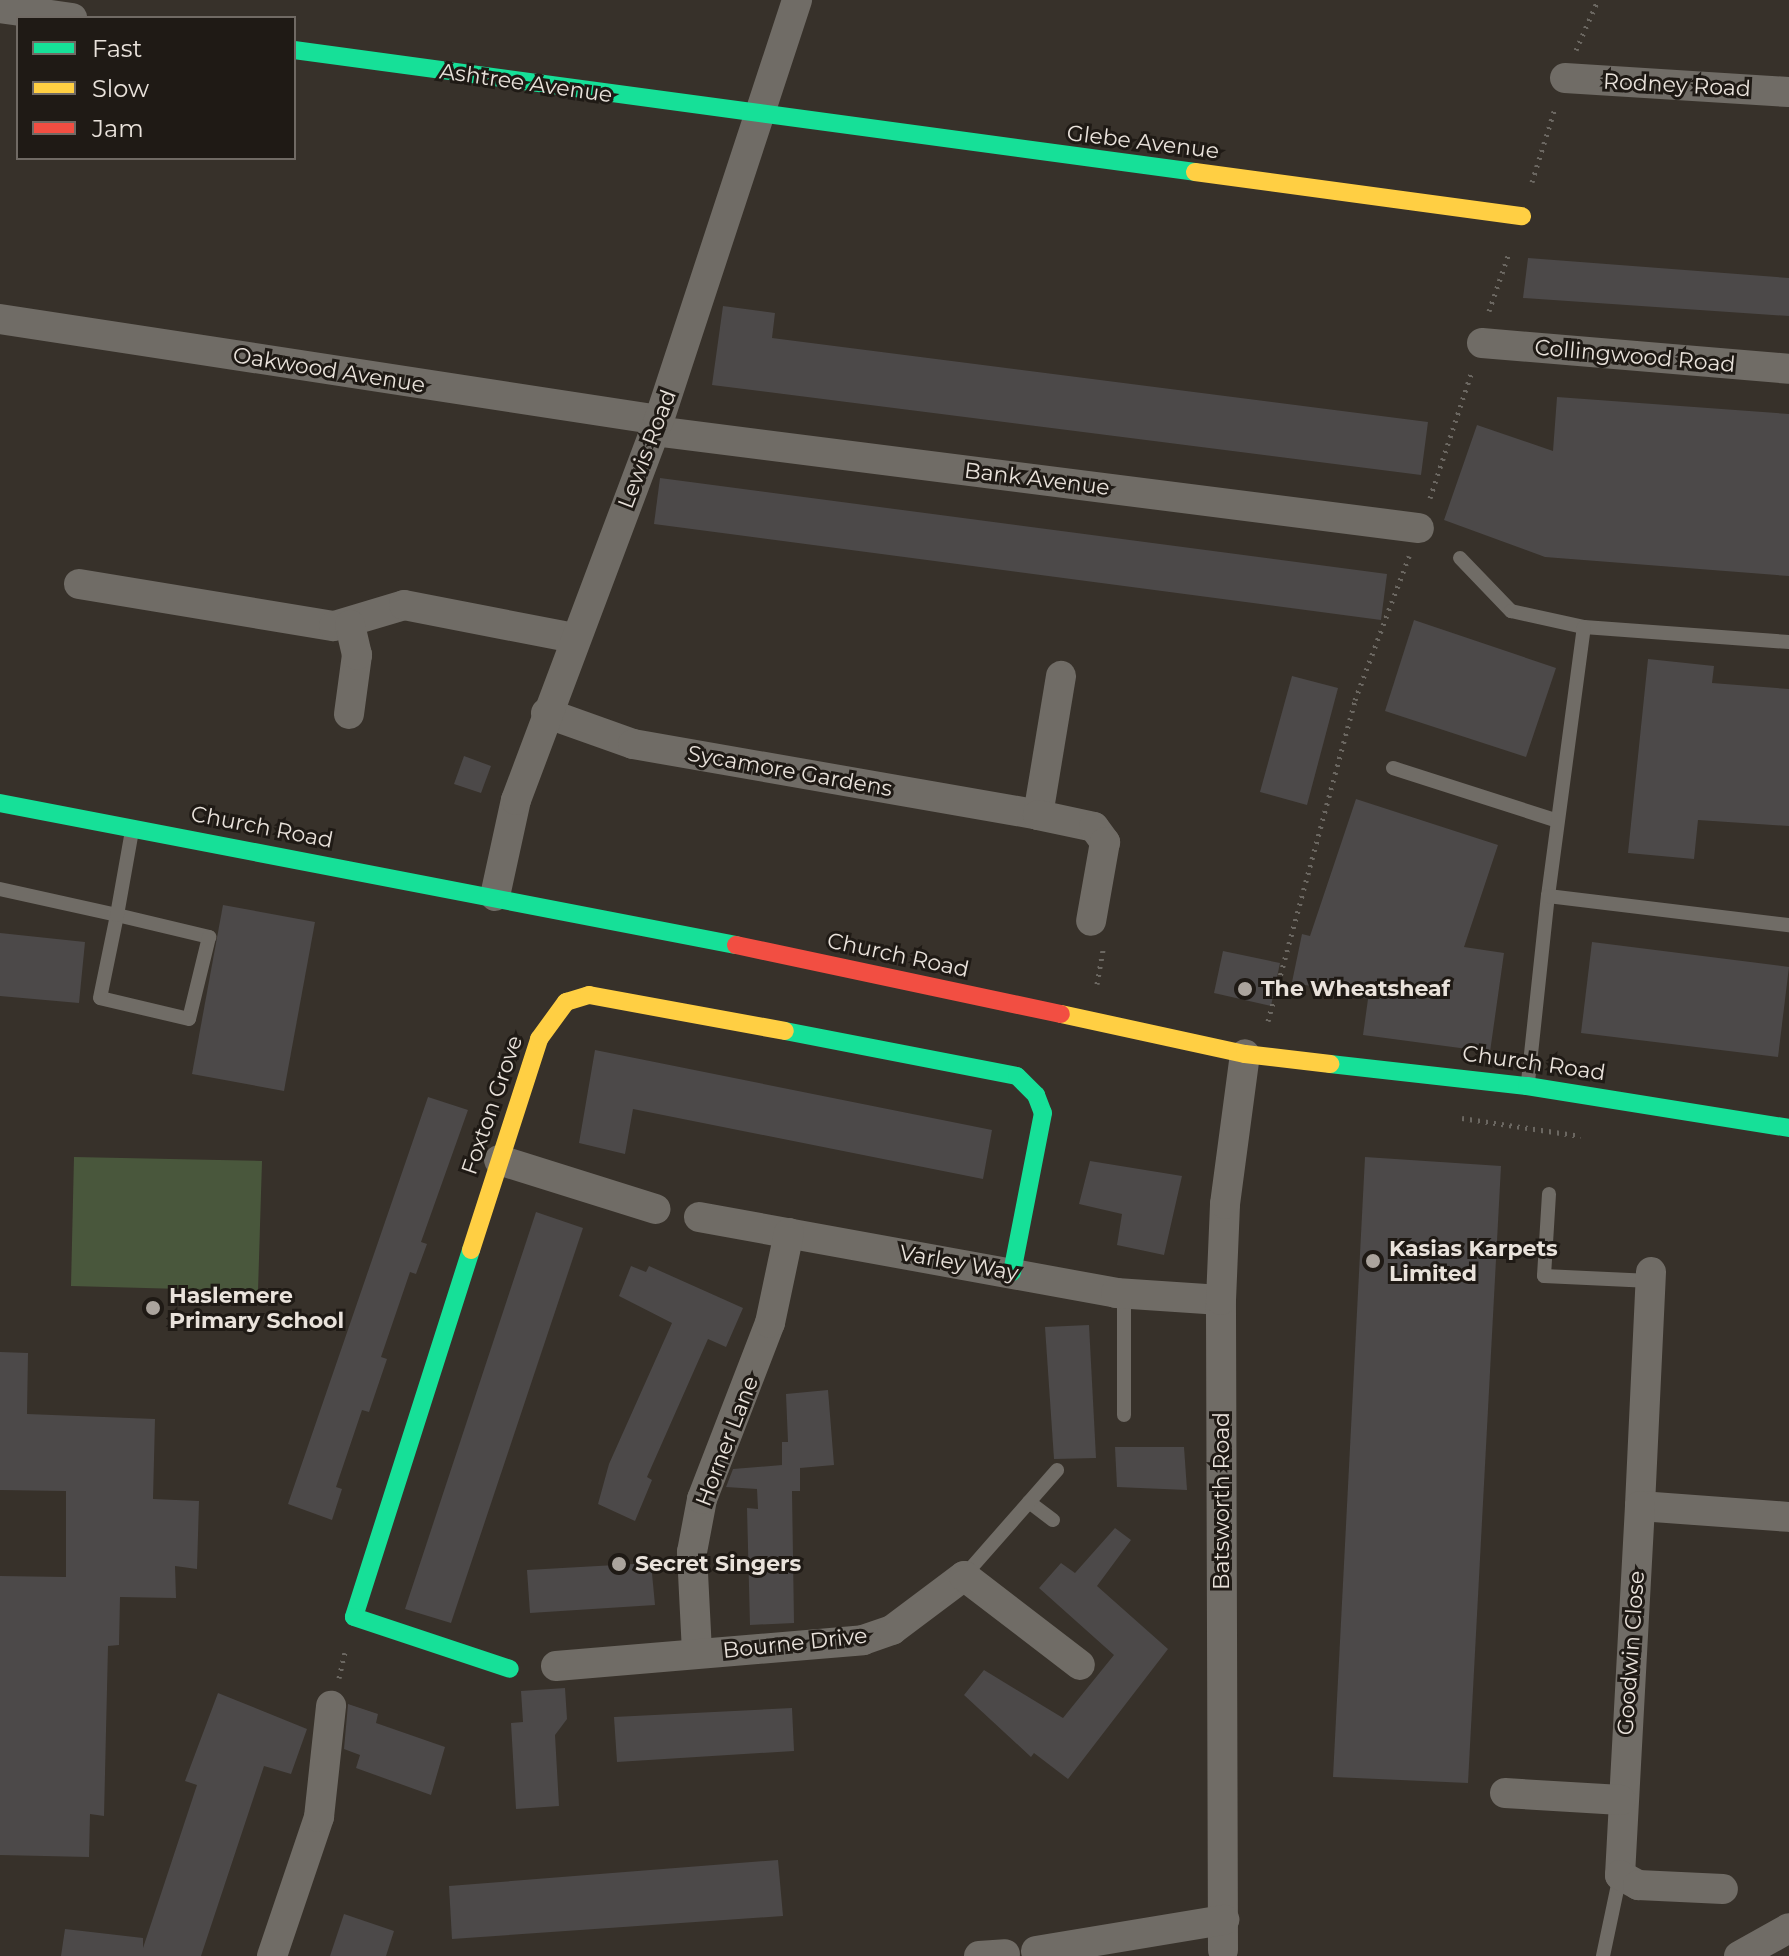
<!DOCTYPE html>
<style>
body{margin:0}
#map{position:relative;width:1789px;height:1956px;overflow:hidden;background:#37312a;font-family:Montserrat,sans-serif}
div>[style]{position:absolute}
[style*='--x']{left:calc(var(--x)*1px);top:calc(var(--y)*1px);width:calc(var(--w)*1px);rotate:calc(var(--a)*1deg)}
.green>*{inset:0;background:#49573c}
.building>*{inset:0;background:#4c4949}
.path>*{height:5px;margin-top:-2.5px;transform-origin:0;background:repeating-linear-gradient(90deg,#6b6761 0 2px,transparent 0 8px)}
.lane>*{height:14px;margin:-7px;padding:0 7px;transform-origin:7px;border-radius:7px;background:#706c66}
.street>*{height:30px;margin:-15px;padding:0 15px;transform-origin:15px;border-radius:15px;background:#706c66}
.fast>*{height:18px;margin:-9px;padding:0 9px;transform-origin:9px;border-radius:9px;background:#16e098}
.slow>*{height:18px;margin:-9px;padding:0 9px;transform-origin:9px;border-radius:9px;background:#ffcf43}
.jam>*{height:18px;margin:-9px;padding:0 9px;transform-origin:9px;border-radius:9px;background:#f24e42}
.dots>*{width:22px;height:22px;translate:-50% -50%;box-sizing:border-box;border:4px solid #1f1a15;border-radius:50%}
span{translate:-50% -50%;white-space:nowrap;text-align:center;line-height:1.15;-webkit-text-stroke:6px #1f1a15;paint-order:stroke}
.street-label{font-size:22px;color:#e9e2db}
.poi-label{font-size:22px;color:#e9e2db;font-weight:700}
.left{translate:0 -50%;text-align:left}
.legend{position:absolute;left:16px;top:16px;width:280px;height:144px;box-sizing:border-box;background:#1f1a15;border:2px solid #706a64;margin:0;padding:10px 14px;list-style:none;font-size:24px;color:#e9e2db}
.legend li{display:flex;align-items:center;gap:16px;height:40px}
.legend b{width:40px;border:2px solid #706a64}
</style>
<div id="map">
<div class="green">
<div style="clip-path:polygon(74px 1157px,262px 1161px,258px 1291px,71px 1286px)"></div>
</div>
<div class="building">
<div style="clip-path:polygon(1528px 258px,1789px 278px,1789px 316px,1523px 298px)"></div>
<div style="clip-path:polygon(723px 306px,775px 313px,772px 338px,1428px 422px,1421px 475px,712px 385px)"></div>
<div style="clip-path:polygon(1557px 397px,1789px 414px,1789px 576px,1545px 557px,1444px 520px,1477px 425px,1553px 451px)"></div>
<div style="clip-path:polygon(660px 478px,1387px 574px,1381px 620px,654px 524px)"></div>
<div style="clip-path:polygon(1414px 620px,1556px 668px,1526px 757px,1385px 711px)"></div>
<div style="clip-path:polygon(1648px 659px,1714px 666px,1712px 683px,1789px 689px,1789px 826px,1698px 820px,1694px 859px,1628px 853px)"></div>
<div style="clip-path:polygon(1292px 676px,1338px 688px,1307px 805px,1260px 792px)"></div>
<div style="clip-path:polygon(464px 756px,491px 766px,481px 793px,454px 784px)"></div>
<div style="clip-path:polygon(1356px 799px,1498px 845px,1464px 947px,1504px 953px,1490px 1052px,1363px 1035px,1368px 999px,1292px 982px,1302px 934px,1310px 936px)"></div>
<div style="clip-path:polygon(223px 905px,315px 922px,284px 1091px,192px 1074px)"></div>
<div style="clip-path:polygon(0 933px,85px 942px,79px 1003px,0 996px)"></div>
<div style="clip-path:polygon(1592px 942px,1789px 967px,1778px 1057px,1581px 1033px)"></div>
<div style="clip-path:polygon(1223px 951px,1280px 963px,1271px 1006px,1214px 993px)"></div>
<div style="clip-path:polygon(595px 1050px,992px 1130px,983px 1179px,633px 1109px,625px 1154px,579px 1143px)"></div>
<div style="clip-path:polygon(428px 1097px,468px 1110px,421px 1242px,427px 1244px,416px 1274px,410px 1272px,381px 1357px,387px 1359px,369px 1412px,362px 1410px,336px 1487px,342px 1489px,332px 1520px,288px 1504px)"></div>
<div style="clip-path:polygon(1365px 1157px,1501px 1166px,1468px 1783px,1333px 1777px)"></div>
<div style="clip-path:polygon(1090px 1161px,1182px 1176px,1164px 1255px,1117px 1245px,1122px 1214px,1079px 1204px)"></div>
<div style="clip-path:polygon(536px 1212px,583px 1228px,451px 1623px,405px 1609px)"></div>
<div style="clip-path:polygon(631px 1266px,646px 1272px,649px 1266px,743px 1308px,726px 1347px,708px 1339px,647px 1477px,652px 1480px,635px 1521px,598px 1504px,609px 1464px,672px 1323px,619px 1296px)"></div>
<div style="clip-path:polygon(1089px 1325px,1096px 1458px,1054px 1459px,1045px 1327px)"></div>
<div style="clip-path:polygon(0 1352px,28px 1353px,27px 1414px,155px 1419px,153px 1499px,199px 1501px,197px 1569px,175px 1566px,176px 1598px,120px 1597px,119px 1645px,108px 1646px,104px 1816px,90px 1814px,89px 1857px,0 1855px,0 1576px,66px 1577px,66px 1491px,0 1490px)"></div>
<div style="clip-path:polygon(828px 1390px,834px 1465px,800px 1468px,800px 1491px,792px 1491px,794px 1623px,750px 1625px,747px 1508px,758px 1509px,757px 1489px,726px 1487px,733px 1469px,782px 1465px,782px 1442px,788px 1442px,786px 1394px)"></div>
<div style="clip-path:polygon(1115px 1447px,1184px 1447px,1187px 1490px,1117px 1487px)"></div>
<div style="clip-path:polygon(1115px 1528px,1131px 1540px,1097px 1586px,1168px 1649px,1068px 1779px,1034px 1753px,1031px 1757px,964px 1695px,984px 1670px,1063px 1718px,1114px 1655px,1039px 1588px,1061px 1563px,1075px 1573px)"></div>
<div style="clip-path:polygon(651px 1563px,655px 1605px,530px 1613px,527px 1570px)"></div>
<div style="clip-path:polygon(565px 1688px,567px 1719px,555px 1735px,559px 1806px,516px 1809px,511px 1723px,523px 1722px,521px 1691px)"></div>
<div style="clip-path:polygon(218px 1693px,307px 1729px,291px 1774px,264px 1766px,201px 1956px,61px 1956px,65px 1929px,143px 1938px,143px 1948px,197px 1785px,185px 1781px)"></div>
<div style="clip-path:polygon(348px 1704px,378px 1714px,376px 1723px,445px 1747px,431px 1795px,356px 1768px,360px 1755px,344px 1749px)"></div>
<div style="clip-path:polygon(792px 1708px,794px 1751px,617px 1762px,614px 1717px)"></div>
<div style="clip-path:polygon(778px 1860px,783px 1916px,452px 1939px,449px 1886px)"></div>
<div style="clip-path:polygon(344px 1914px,394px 1931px,386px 1956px,330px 1956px)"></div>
</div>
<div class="path">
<div style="--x:1576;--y:50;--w:55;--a:-66.3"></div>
<div style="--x:1532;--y:182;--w:77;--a:-72.7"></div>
<div style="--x:1489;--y:311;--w:61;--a:-71"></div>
<div style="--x:1430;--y:498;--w:134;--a:-71.7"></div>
<div style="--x:1097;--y:984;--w:35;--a:-80"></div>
<div style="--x:1268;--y:1021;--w:333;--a:-74.8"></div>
<div style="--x:1355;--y:700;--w:154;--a:-69.4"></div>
<div style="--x:1462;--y:1118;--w:120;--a:8.6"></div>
<div style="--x:339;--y:1678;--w:26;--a:-77"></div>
</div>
<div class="lane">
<div style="--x:1460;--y:558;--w:74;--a:46.1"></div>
<div style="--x:1511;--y:611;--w:75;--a:12.4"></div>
<div style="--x:1584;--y:627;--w:206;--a:4.2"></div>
<div style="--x:1393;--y:768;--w:170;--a:17.8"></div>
<div style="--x:0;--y:889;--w:120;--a:12.5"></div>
<div style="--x:117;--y:915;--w:95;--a:13.4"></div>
<div style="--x:209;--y:937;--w:84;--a:103.7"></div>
<div style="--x:189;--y:1019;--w:91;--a:-166.7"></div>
<div style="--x:100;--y:998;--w:85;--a:-78.4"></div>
<div style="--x:117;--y:915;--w:85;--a:-79.9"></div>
<div style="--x:1548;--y:896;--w:271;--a:-82.4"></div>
<div style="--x:1528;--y:1082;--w:187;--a:-83.9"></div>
<div style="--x:1548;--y:896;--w:243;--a:6.9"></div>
<div style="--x:1549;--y:1194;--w:82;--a:93.5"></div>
<div style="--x:1544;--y:1276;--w:107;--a:2.7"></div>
<div style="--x:1124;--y:1415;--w:122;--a:-90"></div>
<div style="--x:1029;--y:1502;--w:30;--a:37"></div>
<div style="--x:964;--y:1576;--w:141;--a:-48.7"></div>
<div style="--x:1603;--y:1956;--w:83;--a:-78.1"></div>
</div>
<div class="street">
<div style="--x:0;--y:8;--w:73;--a:7.9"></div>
<div style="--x:1565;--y:78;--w:224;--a:3.6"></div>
<div style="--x:0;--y:319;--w:667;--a:8.71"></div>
<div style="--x:1482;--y:343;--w:308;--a:4.8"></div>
<div style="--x:655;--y:431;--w:770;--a:7.24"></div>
<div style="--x:79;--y:584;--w:258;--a:9.4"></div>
<div style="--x:334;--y:626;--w:73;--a:-16.7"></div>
<div style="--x:404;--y:605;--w:172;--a:11"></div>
<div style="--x:546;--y:713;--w:92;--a:19.6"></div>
<div style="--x:633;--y:744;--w:411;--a:9.9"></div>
<div style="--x:1038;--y:815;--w:141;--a:-80.6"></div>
<div style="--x:349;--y:714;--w:60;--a:-82.3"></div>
<div style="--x:357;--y:655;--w:31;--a:-103"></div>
<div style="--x:1038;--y:815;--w:57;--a:12.1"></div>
<div style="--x:1094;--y:827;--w:19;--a:54"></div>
<div style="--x:1105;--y:842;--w:80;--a:100"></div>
<div style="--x:495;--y:896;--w:98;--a:-77.7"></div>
<div style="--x:516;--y:800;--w:406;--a:-69.4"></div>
<div style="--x:659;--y:420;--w:442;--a:-71.8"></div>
<div style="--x:499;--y:1160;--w:164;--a:17.4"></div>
<div style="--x:699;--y:1217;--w:424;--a:10.3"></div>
<div style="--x:1116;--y:1293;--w:105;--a:3.8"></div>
<div style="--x:1651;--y:1272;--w:234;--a:92.7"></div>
<div style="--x:1640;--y:1506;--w:149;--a:4.2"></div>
<div style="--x:1640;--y:1506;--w:370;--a:93.1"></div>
<div style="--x:1620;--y:1875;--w:21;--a:29"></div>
<div style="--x:1638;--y:1885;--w:85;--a:2.7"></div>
<div style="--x:697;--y:1652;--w:100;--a:-92.9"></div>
<div style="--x:692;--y:1552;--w:54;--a:-79.3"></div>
<div style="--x:702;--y:1499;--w:189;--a:-68.9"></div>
<div style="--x:770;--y:1323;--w:92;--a:-78.1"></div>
<div style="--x:556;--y:1666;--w:308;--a:-4.8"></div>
<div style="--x:863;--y:1640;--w:31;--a:-19"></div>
<div style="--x:892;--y:1630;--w:90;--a:-36.9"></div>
<div style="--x:964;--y:1576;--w:146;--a:37.5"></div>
<div style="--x:1505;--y:1793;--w:116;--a:3.5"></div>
<div style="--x:1223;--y:1950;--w:650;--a:-90.18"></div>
<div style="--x:1221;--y:1300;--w:96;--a:-87.6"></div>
<div style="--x:1225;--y:1204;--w:151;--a:-82.4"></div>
<div style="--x:1036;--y:1951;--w:191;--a:-9.4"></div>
<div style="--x:272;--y:1956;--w:147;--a:-71.3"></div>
<div style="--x:319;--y:1817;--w:112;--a:-83.8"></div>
<div style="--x:979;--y:1956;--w:26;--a:-4"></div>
<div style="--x:1739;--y:1956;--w:57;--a:-29.2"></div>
</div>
<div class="fast">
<div style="--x:294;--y:50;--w:909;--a:7.71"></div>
<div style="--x:0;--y:803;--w:750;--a:10.92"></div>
<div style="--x:785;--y:1031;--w:236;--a:11"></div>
<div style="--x:1017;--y:1076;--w:27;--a:45"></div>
<div style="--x:1036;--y:1095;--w:19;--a:69"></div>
<div style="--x:1043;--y:1113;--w:162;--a:101"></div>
<div style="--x:1330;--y:1064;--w:198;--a:6.4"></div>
<div style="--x:1527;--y:1086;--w:265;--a:9.1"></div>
<div style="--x:471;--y:1250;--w:385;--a:107.7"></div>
<div style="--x:354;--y:1617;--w:164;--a:18.4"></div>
</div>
<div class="slow">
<div style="--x:1195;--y:172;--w:330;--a:7.7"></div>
<div style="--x:1061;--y:1014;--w:188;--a:12.3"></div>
<div style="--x:1245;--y:1054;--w:86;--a:6.7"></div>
<div style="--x:471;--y:1250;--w:222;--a:-72.1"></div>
<div style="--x:539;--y:1039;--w:46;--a:-53.9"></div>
<div style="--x:566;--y:1002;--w:24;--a:-17"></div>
<div style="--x:589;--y:995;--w:199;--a:10.4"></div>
</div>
<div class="jam">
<div style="--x:736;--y:945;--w:332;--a:12"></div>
</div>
<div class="dots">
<div style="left:1245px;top:989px;background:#aba49d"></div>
<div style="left:1373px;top:1261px;background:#aba49d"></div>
<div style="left:153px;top:1308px;background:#aba49d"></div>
<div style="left:619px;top:1564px;background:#aba49d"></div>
</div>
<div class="street-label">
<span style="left:526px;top:83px;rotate:8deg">Ashtree Avenue</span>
<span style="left:1677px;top:85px;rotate:3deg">Rodney Road</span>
<span style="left:1143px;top:142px;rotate:7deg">Glebe Avenue</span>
<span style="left:1635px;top:356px;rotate:5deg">Collingwood Road</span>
<span style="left:329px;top:370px;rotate:9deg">Oakwood Avenue</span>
<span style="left:647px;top:449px;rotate:-69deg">Lewis Road</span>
<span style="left:1037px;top:479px;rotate:7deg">Bank Avenue</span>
<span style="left:790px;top:771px;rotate:10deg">Sycamore Gardens</span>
<span style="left:262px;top:827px;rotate:11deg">Church Road</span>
<span style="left:898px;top:955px;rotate:12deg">Church Road</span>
<span style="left:1534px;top:1063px;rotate:8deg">Church Road</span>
<span style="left:492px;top:1105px;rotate:-71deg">Foxton Grove</span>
<span style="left:959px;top:1263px;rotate:10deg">Varley Way</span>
<span style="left:727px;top:1441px;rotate:-69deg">Horner Lane</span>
<span style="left:1222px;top:1501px;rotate:-90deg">Batsworth Road</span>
<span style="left:795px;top:1643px;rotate:-6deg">Bourne Drive</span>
<span style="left:1631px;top:1653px;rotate:-86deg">Goodwin Close</span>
</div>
<div class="poi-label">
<span class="left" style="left:1261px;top:989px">The Wheatsheaf</span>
<span class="left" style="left:1389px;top:1261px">Kasias Karpets<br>Limited</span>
<span class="left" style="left:169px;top:1308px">Haslemere<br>Primary School</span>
<span class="left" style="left:635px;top:1564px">Secret Singers</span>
</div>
<ul class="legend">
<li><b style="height:10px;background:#16e098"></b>Fast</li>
<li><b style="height:10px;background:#ffcf43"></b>Slow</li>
<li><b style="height:10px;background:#f24e42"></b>Jam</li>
</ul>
</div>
